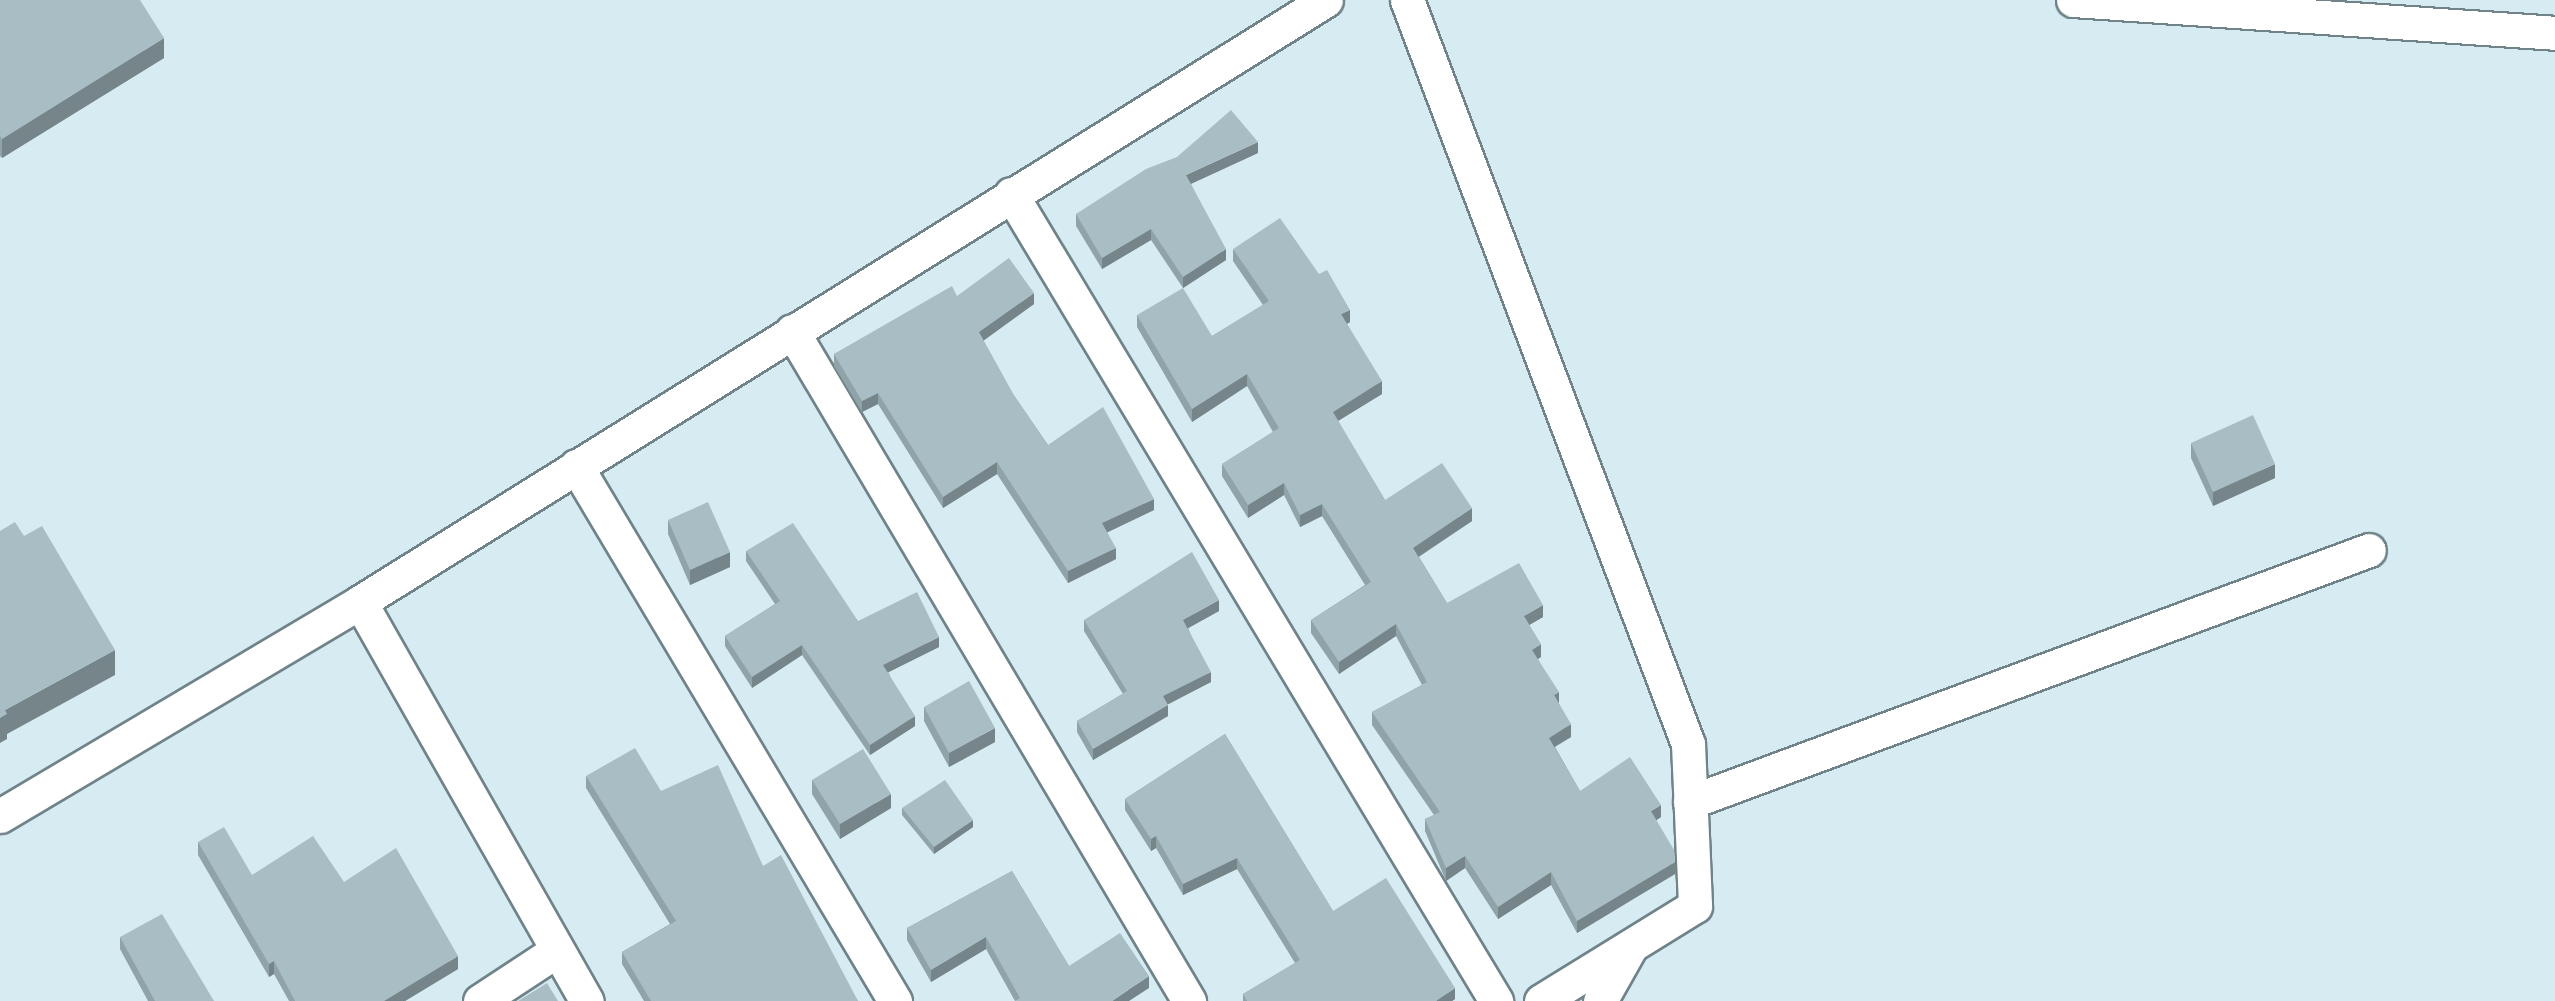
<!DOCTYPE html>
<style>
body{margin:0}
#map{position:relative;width:2555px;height:1001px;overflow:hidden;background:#d6ecf2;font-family:"IBM Plex Serif",serif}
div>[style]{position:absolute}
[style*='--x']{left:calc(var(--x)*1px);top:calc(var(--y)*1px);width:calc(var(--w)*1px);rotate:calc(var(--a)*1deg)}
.roads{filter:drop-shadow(2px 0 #6f8389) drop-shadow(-2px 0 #6f8389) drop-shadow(0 2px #6f8389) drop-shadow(0 -2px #6f8389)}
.street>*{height:33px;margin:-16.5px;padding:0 16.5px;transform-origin:16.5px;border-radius:16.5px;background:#fff}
.wall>*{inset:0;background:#90a3a9}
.shaded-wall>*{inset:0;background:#768589}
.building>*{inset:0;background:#a8bec4}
span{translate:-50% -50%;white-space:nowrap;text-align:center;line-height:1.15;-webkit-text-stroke:4.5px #e6f8fd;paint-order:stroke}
</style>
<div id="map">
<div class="roads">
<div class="street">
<div style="--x:1407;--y:0;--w:795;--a:69.31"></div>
<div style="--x:1688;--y:744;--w:162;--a:87.5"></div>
<div style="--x:1695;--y:906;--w:181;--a:148.3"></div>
<div style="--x:2073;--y:0;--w:483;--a:3.9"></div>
<div style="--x:1011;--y:194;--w:942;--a:58.99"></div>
<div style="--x:792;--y:331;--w:779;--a:59.35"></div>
<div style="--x:576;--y:466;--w:623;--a:59.19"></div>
<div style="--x:360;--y:602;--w:459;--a:60.4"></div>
<div style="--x:1690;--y:802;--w:724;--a:-20.36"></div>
<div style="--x:0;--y:816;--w:419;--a:-30.7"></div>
<div style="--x:360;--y:602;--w:1138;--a:-31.93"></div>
<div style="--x:480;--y:1001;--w:91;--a:-33.3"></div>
<div style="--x:1600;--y:1001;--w:61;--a:-60.5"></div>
</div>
</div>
<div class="wall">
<div style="clip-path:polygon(0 0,164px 58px,2px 158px,0 156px)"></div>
<div style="clip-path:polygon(1258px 153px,1191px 184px,1226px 260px,1183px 288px,1151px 240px,1102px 269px,1076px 226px,1076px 214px)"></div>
<div style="clip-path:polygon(1233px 249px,1350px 322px,1347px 324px,1382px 394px,1338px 421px,1385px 500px,1472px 521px,1419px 557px,1447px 603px,1543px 617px,1529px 625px,1541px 657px,1538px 659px,1559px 704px,1571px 737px,1555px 747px,1580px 791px,1661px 817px,1656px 820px,1675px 874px,1577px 933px,1551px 885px,1498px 919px,1465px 868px,1446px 881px,1425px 831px,1425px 819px,1434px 815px,1372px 725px,1372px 712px,1422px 685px,1396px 636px,1339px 674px,1311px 633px,1311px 620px,1365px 585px,1322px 516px,1300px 527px,1284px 495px,1248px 518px,1222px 476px,1222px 464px,1273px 432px,1247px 386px,1192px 422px,1137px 327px,1137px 315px,1212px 336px,1263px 305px,1233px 261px)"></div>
<div style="clip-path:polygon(957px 296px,1034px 304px,983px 340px,1013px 394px,1048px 445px,1154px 510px,1107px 532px,1116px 559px,1068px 583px,997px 474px,943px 508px,878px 404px,862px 412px,834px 366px,834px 354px)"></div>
<div style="clip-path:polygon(2191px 443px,2275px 478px,2213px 506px,2191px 458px)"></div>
<div style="clip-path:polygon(668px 520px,730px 567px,690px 585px,668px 534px)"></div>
<div style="clip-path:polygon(746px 551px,858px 621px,939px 647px,888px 672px,915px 726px,870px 755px,802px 655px,752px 688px,725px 646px,725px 636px,775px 604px,746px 561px)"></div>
<div style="clip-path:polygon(1219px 611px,1188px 628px,1211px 682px,1167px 704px,1168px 716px,1093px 760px,1077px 732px,1077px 721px,1123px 694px,1084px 631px,1084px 620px)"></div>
<div style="clip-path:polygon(924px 707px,995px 742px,949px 767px,924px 721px)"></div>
<div style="clip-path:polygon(1225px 734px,1333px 911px,1455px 999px,1452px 1001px,1243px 1001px,1243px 994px,1295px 963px,1237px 869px,1183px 895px,1156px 848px,1151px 851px,1125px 810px,1125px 799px)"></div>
<div style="clip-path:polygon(586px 776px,661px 791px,763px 866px,858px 1001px,644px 1001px,622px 964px,622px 952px,670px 924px,586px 788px)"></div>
<div style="clip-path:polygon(812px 780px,891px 808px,840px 839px,812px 794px)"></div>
<div style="clip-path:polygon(902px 808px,973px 827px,934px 854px,902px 815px)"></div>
<div style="clip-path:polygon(198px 842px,252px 875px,344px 882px,458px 969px,405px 1001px,289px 1001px,274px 974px,269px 977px,198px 855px)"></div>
<div style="clip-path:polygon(1012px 871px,1069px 966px,1149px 988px,1015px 1001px,986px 949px,931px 982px,907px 940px,907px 928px)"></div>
<div style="clip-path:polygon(120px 937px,214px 1001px,148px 1001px,120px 949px)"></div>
</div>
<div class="shaded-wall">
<div style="clip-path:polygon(164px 38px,164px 58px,2px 158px,2px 139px)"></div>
<div style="clip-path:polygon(1258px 142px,1258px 153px,1186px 186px,1186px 175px)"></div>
<div style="clip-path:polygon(1151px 229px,1151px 240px,1102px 269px,1102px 258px)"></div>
<div style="clip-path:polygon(1226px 249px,1226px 260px,1183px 288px,1183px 277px)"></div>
<div style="clip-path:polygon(1034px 293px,1034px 304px,979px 344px,979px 332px)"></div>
<div style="clip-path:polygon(1350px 310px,1350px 322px,1341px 327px,1341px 314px)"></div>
<div style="clip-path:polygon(1247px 374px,1247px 386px,1192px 422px,1192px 409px)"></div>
<div style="clip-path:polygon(1382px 381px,1382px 394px,1333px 424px,1333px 412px)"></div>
<div style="clip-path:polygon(878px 393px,878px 404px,862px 412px,862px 401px)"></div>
<div style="clip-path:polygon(997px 462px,997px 474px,943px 508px,943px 497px)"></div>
<div style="clip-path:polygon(2275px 464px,2275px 478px,2213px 506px,2213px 492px)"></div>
<div style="clip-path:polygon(1284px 483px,1284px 495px,1248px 518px,1248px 505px)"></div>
<div style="clip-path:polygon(1154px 499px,1154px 510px,1102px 535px,1102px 523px)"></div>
<div style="clip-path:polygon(1322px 504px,1322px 516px,1300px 527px,1300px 515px)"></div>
<div style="clip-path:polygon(1472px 508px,1472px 521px,1413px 560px,1413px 548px)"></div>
<div style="clip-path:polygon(1116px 548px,1116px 559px,1068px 583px,1068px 571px)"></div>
<div style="clip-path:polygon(730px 552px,730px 567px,690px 585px,690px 570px)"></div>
<div style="clip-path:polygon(1219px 600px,1219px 611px,1183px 631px,1183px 620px)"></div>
<div style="clip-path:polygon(1543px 605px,1543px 617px,1524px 628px,1524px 616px)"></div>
<div style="clip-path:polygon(1396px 624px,1396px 636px,1339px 674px,1339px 662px)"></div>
<div style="clip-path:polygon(939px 637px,939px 647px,883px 675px,883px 665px)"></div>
<div style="clip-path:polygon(1541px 644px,1541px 657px,1532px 662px,1532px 650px)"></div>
<div style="clip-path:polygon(802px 645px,802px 655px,752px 688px,752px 677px)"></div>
<div style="clip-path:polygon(115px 650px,115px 675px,7px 734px,7px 739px,0 743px,0 718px,5px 710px)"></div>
<div style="clip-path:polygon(1211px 672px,1211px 682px,1163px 707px,1163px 696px)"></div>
<div style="clip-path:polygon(1559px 692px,1559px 704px,1554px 695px)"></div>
<div style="clip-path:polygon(1168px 705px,1168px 716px,1093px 760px,1093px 749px)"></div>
<div style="clip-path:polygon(915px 716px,915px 726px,870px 755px,870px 745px)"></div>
<div style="clip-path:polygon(1571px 724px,1571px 737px,1549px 750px,1549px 738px)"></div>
<div style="clip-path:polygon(995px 728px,995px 742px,949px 767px,949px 753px)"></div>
<div style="clip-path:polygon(891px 794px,891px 808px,840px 839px,840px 824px)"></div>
<div style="clip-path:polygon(1661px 805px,1661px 817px,1651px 824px,1651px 811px)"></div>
<div style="clip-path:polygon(973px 820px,973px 827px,934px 854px,934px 847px)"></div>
<div style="clip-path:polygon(1156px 836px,1156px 848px,1151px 851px,1151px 839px)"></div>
<div style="clip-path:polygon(1465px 856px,1465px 868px,1446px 881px,1446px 868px)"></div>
<div style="clip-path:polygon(1237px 858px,1237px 869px,1183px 895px,1183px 884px)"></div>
<div style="clip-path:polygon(1675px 862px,1675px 874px,1577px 933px,1577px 921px)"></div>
<div style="clip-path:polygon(1551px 872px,1551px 885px,1498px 919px,1498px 907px)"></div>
<div style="clip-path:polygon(986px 937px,986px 949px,931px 982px,931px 970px)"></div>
<div style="clip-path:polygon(458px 956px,458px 969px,405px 1001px,384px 1001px)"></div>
<div style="clip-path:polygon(274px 961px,274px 974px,269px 977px,269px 964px)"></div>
<div style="clip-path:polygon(1149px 976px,1149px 988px,1129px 1001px,1112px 1001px)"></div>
<div style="clip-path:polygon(1455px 988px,1455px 999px,1452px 1001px,1436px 1001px)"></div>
</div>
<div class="building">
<div style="clip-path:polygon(0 0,140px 0,164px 38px,2px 139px,0 136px)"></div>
<div style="clip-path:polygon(1231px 110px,1258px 142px,1186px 175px,1226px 249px,1183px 277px,1151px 229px,1102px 258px,1076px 214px,1146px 169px,1177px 157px)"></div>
<div style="clip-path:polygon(1280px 218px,1319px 274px,1327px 270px,1350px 310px,1341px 314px,1382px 381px,1333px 412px,1385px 500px,1442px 463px,1472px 508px,1413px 548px,1447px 603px,1519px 563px,1543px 605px,1524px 616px,1541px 644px,1532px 650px,1559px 692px,1554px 695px,1571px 724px,1549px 738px,1580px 791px,1630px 757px,1661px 805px,1651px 811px,1674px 850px,1675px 862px,1577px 921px,1551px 872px,1498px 907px,1465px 856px,1446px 868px,1425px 819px,1440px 812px,1372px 712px,1427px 682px,1396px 624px,1339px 662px,1311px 620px,1371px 582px,1322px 504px,1300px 515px,1284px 483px,1248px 505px,1222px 464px,1279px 428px,1247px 374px,1192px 409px,1137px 315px,1183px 288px,1212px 336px,1269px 301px,1233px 249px)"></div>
<div style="clip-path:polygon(1009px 258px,1034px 293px,979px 332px,1013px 394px,1048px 445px,1103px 407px,1154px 499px,1102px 523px,1116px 548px,1068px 571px,997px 462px,943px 497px,878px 393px,862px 401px,834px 354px,952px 286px,957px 296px)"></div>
<div style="clip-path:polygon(2253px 415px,2275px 464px,2213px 492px,2191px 443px)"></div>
<div style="clip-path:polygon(708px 502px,730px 552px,690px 570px,668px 520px)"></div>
<div style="clip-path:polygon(15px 522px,24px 536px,42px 526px,115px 650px,5px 710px,7px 714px,0 718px,0 531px)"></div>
<div style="clip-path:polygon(793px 523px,858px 621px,917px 592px,939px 637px,883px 665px,915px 716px,870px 745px,802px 645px,752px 677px,725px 636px,780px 601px,746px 551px)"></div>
<div style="clip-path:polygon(1192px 552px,1219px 600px,1183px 620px,1211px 672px,1163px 696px,1168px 705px,1093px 749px,1077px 721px,1127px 691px,1084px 620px)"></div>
<div style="clip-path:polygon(969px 681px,995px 728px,949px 753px,924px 707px)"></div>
<div style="clip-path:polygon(1225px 734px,1333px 911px,1386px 878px,1455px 988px,1436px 1001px,1247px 1001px,1243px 994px,1300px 960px,1237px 858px,1183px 884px,1156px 836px,1151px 839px,1125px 799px)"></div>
<div style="clip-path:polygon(635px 748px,661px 791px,718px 765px,763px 866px,781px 855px,858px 1001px,651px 1001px,622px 952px,676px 921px,586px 776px)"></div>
<div style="clip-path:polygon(863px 749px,891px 794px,840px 824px,812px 780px)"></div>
<div style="clip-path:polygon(945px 780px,973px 820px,934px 847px,902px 808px)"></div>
<div style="clip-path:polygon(224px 827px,252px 875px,313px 836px,344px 882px,396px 848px,458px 956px,384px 1001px,295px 1001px,274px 961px,269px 964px,198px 842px)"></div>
<div style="clip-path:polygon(1012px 871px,1069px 966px,1120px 933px,1149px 976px,1112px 1001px,1015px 1001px,1020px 998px,986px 937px,931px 970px,907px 928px)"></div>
<div style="clip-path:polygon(162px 914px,214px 1001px,155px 1001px,120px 937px)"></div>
<div style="clip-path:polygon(547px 983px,558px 1001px,518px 1001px)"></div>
</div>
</div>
